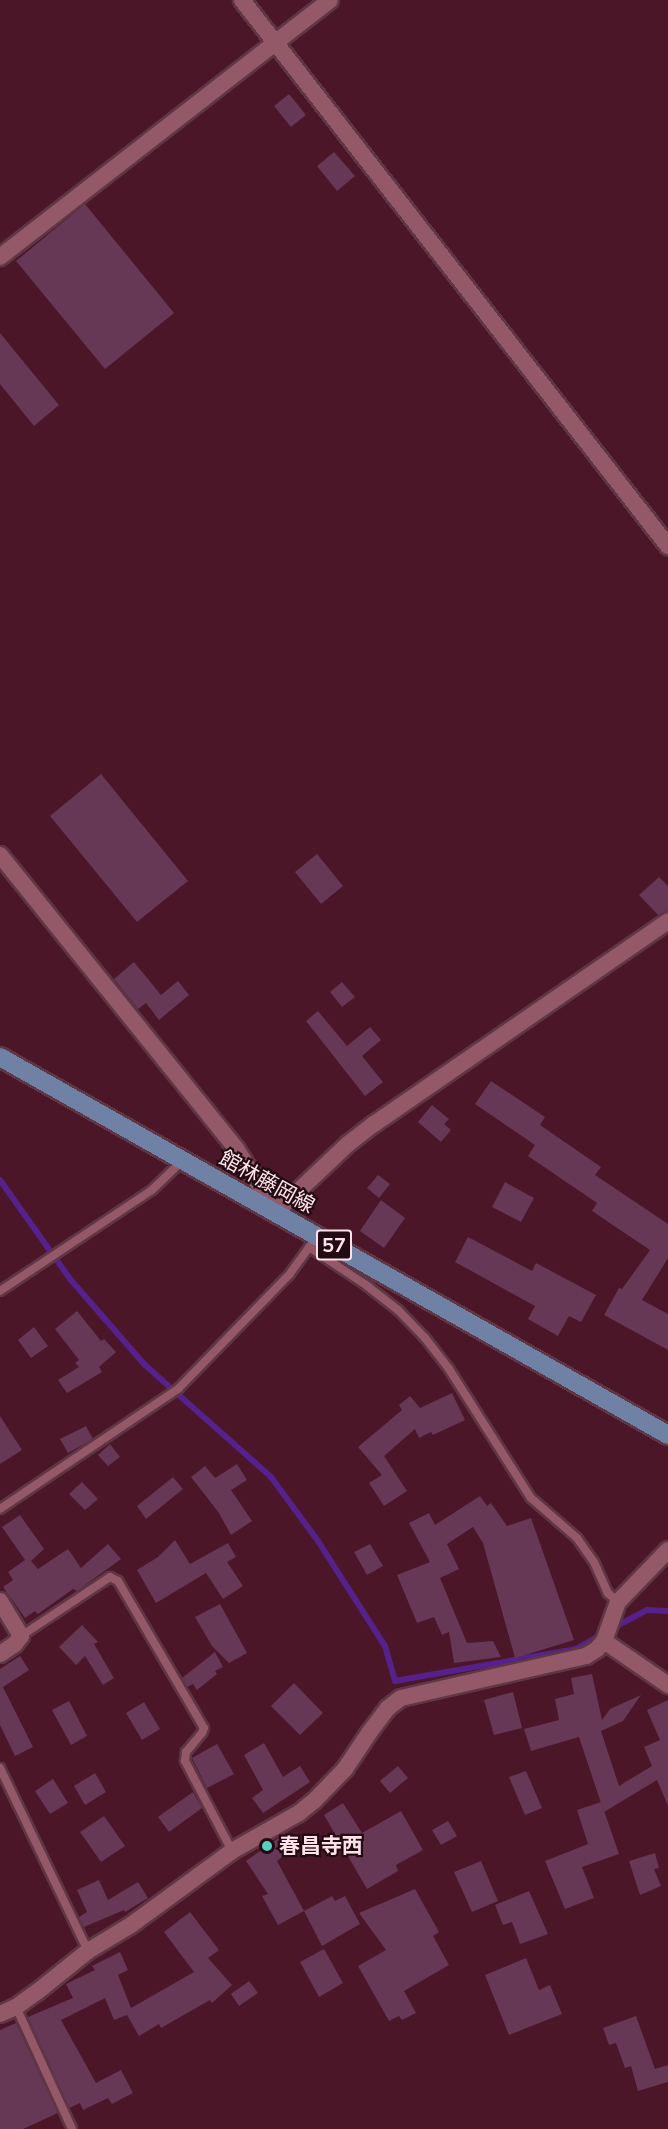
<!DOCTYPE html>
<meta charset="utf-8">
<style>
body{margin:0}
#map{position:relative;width:668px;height:2129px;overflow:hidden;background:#4a1628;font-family:"Nunito Sans","Noto Sans JP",sans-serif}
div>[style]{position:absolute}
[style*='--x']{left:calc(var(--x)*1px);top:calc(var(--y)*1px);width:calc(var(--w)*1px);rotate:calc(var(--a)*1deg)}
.stream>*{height:6px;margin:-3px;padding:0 3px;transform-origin:3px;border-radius:3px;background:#56218a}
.building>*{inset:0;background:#673756}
.roads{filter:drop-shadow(2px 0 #5f3645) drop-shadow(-2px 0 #5f3645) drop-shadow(0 2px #5f3645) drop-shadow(0 -2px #5f3645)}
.service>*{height:8px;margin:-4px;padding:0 4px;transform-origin:4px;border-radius:4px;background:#945969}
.minor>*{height:16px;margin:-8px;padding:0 8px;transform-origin:8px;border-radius:8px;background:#945969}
.primary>*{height:18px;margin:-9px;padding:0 9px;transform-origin:9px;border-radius:9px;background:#6f81a5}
.dots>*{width:16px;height:16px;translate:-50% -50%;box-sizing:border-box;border:3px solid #220b12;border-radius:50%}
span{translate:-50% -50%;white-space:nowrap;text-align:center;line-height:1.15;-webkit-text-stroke:4.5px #220b12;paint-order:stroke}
.shield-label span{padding:2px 4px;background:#220b12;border:2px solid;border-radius:4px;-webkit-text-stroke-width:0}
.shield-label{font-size:20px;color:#ffe2e9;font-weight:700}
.street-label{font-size:21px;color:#ffe2e9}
.poi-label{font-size:21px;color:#ffe2e9;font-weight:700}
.left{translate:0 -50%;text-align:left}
</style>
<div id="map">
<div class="stream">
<div style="--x:0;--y:1180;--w:121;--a:54.7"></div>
<div style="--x:70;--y:1279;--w:114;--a:48.9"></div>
<div style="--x:145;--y:1365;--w:169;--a:41.6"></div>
<div style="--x:271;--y:1477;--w:79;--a:53.7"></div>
<div style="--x:318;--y:1541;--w:125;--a:57.5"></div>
<div style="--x:385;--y:1646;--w:36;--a:74"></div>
<div style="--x:395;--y:1681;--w:184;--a:-10"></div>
<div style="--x:576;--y:1649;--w:30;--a:-30"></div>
<div style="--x:613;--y:1628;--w:38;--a:-28"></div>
<div style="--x:647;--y:1610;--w:21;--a:3"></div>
</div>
<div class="building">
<div style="clip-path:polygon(289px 94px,306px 115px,291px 127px,274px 106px)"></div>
<div style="clip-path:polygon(334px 152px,355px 176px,337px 191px,317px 166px)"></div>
<div style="clip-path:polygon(85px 204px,174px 313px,105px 369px,16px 261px)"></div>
<div style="clip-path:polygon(0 333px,59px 405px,34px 426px,0 384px)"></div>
<div style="clip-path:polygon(101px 774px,188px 881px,137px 922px,50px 816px)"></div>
<div style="clip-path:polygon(317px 854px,343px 886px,321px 904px,295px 872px)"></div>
<div style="clip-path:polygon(659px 877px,668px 886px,668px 911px,658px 915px,639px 895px)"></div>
<div style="clip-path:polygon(134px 962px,161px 995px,178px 981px,189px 995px,159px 1020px,146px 1003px,138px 1009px,114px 979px)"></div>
<div style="clip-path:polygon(342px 982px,355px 997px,342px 1007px,330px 992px)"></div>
<div style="clip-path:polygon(318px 1011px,347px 1046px,370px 1027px,381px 1040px,362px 1056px,383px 1082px,365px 1096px,306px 1021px)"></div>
<div style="clip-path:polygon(491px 1081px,545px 1117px,540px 1125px,601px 1167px,595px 1175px,668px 1224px,668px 1258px,642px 1300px,668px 1314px,668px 1350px,604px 1315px,619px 1288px,622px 1289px,650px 1250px,592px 1211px,597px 1203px,528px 1156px,535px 1145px,475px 1104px)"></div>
<div style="clip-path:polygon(432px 1105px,449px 1119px,444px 1124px,451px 1130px,441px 1142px,418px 1122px)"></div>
<div style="clip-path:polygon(378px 1175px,390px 1184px,379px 1198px,367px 1188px)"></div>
<div style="clip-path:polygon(505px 1182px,534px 1198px,521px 1222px,492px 1207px)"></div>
<div style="clip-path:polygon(381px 1200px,405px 1218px,384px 1248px,360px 1231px)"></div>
<div style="clip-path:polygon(468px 1237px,532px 1271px,536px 1263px,596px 1295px,581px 1322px,569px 1316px,558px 1336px,528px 1319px,535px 1306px,455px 1262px)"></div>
<div style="clip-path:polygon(77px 1311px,101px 1341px,104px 1339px,116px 1352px,99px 1367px,102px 1372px,67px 1393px,58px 1380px,79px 1367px,75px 1363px,79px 1360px,55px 1329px)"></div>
<div style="clip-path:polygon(34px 1327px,48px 1346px,31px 1358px,18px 1340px)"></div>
<div style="clip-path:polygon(452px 1393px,465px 1420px,433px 1435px,431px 1432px,419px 1438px,415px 1429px,384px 1456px,407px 1491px,384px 1506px,369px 1483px,382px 1475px,358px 1447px,402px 1410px,399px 1405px,410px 1396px,420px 1408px)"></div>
<div style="clip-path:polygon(0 1416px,22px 1450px,0 1464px)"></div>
<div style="clip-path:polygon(86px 1426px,93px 1439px,68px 1453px,60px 1439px)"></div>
<div style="clip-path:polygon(110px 1444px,120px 1457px,108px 1466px,98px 1455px)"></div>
<div style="clip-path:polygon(237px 1464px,247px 1480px,231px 1490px,252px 1521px,231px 1535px,219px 1513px,191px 1477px,205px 1466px,215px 1478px)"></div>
<div style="clip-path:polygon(173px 1477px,183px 1489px,146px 1519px,137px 1506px)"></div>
<div style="clip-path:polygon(82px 1482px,98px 1499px,85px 1510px,69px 1494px)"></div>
<div style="clip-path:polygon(480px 1496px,487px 1506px,491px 1503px,507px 1526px,531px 1518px,574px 1640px,515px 1658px,483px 1543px,473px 1527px,447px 1544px,459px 1569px,440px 1578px,467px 1643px,493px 1641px,501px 1657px,454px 1663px,449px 1632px,442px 1635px,434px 1617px,417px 1623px,397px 1575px,430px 1562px,409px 1523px,429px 1513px,435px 1525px)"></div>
<div style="clip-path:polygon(20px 1515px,44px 1549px,31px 1561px,38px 1569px,68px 1549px,81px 1568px,108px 1544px,121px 1559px,77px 1591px,73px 1589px,38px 1614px,35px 1611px,25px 1618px,3px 1587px,13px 1580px,8px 1572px,25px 1560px,2px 1527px)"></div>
<div style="clip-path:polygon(175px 1540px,190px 1564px,228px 1543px,236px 1557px,227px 1562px,243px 1586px,223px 1599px,206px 1573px,156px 1603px,137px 1570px,158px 1557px)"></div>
<div style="clip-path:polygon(370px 1544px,383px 1566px,367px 1575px,354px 1552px)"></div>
<div style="clip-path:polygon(220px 1604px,247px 1653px,229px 1663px,212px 1646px,195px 1617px)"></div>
<div style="clip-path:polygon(82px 1625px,98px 1642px,94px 1644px,114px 1678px,103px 1685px,85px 1656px,76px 1665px,59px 1647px)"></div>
<div style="clip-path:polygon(215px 1652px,223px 1667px,215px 1671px,217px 1674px,197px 1690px,193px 1684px,187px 1687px,182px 1678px)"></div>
<div style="clip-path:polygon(20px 1656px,29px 1670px,3px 1687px,33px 1747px,15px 1756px,0 1725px,0 1669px)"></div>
<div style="clip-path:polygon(592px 1674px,602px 1720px,610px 1709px,641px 1695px,623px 1721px,601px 1731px,619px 1786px,652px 1766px,644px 1747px,660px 1740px,647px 1710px,668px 1700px,668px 1806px,657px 1780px,604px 1812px,579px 1737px,531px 1751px,524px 1729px,559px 1720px,555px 1699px,574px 1694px,571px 1678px)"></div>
<div style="clip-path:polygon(294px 1683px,323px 1713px,300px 1735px,271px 1706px)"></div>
<div style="clip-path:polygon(513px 1692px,522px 1728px,494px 1735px,484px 1700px)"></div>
<div style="clip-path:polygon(69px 1701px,87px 1736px,71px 1745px,52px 1710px)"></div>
<div style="clip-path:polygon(144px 1702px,160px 1729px,142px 1740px,126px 1713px)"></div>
<div style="clip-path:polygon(264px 1743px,283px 1777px,300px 1766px,310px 1782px,263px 1813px,252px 1798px,263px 1790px,244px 1755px)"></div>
<div style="clip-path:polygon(217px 1744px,234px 1774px,207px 1788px,192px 1758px)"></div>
<div style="clip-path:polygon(398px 1766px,408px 1778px,390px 1793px,380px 1781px)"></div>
<div style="clip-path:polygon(526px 1771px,542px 1808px,525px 1815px,509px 1777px)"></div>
<div style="clip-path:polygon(95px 1773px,106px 1792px,85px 1805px,74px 1786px)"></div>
<div style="clip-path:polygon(53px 1779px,68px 1803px,50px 1814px,35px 1791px)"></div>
<div style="clip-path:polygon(193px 1792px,202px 1808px,169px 1832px,158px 1817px)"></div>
<div style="clip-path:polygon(601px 1802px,619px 1854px,582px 1867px,594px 1898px,565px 1909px,545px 1861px,588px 1844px,577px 1810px)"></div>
<div style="clip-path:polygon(343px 1803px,362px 1833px,401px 1811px,423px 1850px,396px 1865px,398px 1871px,367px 1889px,324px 1815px)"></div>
<div style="clip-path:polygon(104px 1816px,125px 1846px,101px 1862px,80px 1832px)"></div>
<div style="clip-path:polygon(448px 1821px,457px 1836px,441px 1845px,432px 1830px)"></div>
<div style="clip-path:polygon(287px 1832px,298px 1844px,277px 1861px,304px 1911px,278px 1925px,262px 1896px,268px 1894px,246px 1861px)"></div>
<div style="clip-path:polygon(655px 1853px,659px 1868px,654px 1869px,661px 1886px,640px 1895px,629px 1861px)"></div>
<div style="clip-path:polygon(481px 1861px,498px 1901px,472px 1912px,454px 1872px)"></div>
<div style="clip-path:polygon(99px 1880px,108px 1900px,138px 1882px,148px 1898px,125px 1912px,124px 1910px,84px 1927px,79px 1917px,87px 1912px,77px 1890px)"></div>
<div style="clip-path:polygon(415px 1889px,439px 1932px,433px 1936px,449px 1965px,404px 1991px,416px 2013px,402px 2020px,399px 2016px,389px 2021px,358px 1966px,386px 1950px,359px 1913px)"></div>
<div style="clip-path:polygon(529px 1891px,548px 1934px,520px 1944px,512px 1922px,503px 1925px,495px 1905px)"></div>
<div style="clip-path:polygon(332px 1896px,335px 1901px,345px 1896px,360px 1924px,322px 1946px,304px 1911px)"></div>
<div style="clip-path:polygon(190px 1912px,219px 1950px,208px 1958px,232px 1985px,212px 2003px,210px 2000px,161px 2028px,159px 2024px,139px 2036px,127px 2015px,114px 2020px,105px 1998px,61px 2020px,96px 2083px,121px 2070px,133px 2093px,112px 2104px,108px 2098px,83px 2110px,80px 2103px,69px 2108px,28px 2017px,73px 1998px,66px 1984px,95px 1970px,92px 1966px,120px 1952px,128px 1970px,118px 1975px,131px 2008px,194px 1972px,164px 1932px)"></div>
<div style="clip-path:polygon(324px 1949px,343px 1983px,319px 1997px,300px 1962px)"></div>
<div style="clip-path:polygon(526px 1958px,539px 1990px,550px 1985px,562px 2014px,509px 2035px,485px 1975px)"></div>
<div style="clip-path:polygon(249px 1981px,258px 1993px,239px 2006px,231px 1994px)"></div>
<div style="clip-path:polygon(636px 2016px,655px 2069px,668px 2065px,668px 2082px,638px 2091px,631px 2066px,625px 2068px,616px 2043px,609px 2045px,603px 2028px)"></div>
<div style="clip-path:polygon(16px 2023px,58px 2113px,23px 2129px,0 2129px,0 2030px)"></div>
</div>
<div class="roads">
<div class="service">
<div style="--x:309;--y:1247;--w:69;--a:33.7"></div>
<div style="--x:366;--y:1285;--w:41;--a:38"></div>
<div style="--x:398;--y:1310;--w:39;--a:46"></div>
<div style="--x:425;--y:1338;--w:39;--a:52"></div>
<div style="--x:449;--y:1369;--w:153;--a:57.6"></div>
<div style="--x:531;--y:1498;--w:61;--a:41"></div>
<div style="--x:577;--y:1538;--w:29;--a:55"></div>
<div style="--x:594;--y:1562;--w:34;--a:66"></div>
<div style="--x:608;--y:1593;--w:13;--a:42"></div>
<div style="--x:0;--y:1291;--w:182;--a:-33.6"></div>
<div style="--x:152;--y:1190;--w:42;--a:-44"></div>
<div style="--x:0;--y:1509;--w:215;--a:-34"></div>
<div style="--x:178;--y:1389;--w:159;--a:-45.8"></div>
<div style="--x:289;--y:1275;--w:39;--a:-54"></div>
<div style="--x:21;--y:1636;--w:107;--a:-33.5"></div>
<div style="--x:110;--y:1577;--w:9;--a:27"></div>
<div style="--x:118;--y:1581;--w:170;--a:59.7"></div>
<div style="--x:204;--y:1728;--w:5;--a:112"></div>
<div style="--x:202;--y:1733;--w:25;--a:130"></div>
<div style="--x:186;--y:1752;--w:9;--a:96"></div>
<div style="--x:185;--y:1761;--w:102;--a:62.4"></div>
<div style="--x:0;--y:1768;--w:203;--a:64.3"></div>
<div style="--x:16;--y:2007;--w:134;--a:65.3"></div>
</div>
<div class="minor">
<div style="--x:242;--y:0;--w:693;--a:52.04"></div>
<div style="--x:0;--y:257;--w:418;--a:-37.9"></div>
<div style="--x:0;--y:855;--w:378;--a:51.2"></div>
<div style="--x:237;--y:1150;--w:73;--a:57.8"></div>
<div style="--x:276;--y:1212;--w:99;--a:-43.4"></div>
<div style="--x:348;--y:1144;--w:33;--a:-38"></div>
<div style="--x:374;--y:1124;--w:357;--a:-34.6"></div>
<div style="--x:0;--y:1601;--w:41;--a:59"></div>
<div style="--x:21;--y:1636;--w:10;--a:127"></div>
<div style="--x:15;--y:1644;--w:18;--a:146"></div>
<div style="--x:604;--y:1641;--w:78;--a:34.5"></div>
<div style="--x:0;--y:2014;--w:17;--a:-24"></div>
<div style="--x:16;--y:2007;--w:26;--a:-36"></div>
<div style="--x:37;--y:1992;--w:65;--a:-38.8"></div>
<div style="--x:88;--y:1951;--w:50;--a:-31.2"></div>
<div style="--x:131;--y:1925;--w:125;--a:-36.2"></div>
<div style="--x:232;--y:1851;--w:77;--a:-29.6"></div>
<div style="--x:299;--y:1813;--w:19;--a:-39"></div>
<div style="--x:314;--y:1801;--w:45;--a:-45.9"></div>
<div style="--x:345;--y:1769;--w:43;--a:-56.3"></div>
<div style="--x:369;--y:1733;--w:31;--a:-53"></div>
<div style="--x:388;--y:1708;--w:16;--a:-38"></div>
<div style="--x:401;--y:1698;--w:190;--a:-12.8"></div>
<div style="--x:586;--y:1656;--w:13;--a:-32"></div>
<div style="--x:597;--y:1649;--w:11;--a:-49"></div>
<div style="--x:604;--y:1641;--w:41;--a:-70.3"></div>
<div style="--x:618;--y:1602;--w:72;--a:-46.1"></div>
</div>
<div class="primary">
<div style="--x:0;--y:1057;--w:768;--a:29.5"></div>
</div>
</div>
<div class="dots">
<div style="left:267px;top:1846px;background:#5acebd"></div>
</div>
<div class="shield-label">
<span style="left:334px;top:1245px">57</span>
</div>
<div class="street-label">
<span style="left:267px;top:1182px;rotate:29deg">館林藤岡線</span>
</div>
<div class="poi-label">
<span class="left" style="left:279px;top:1846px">春昌寺西</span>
</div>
</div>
